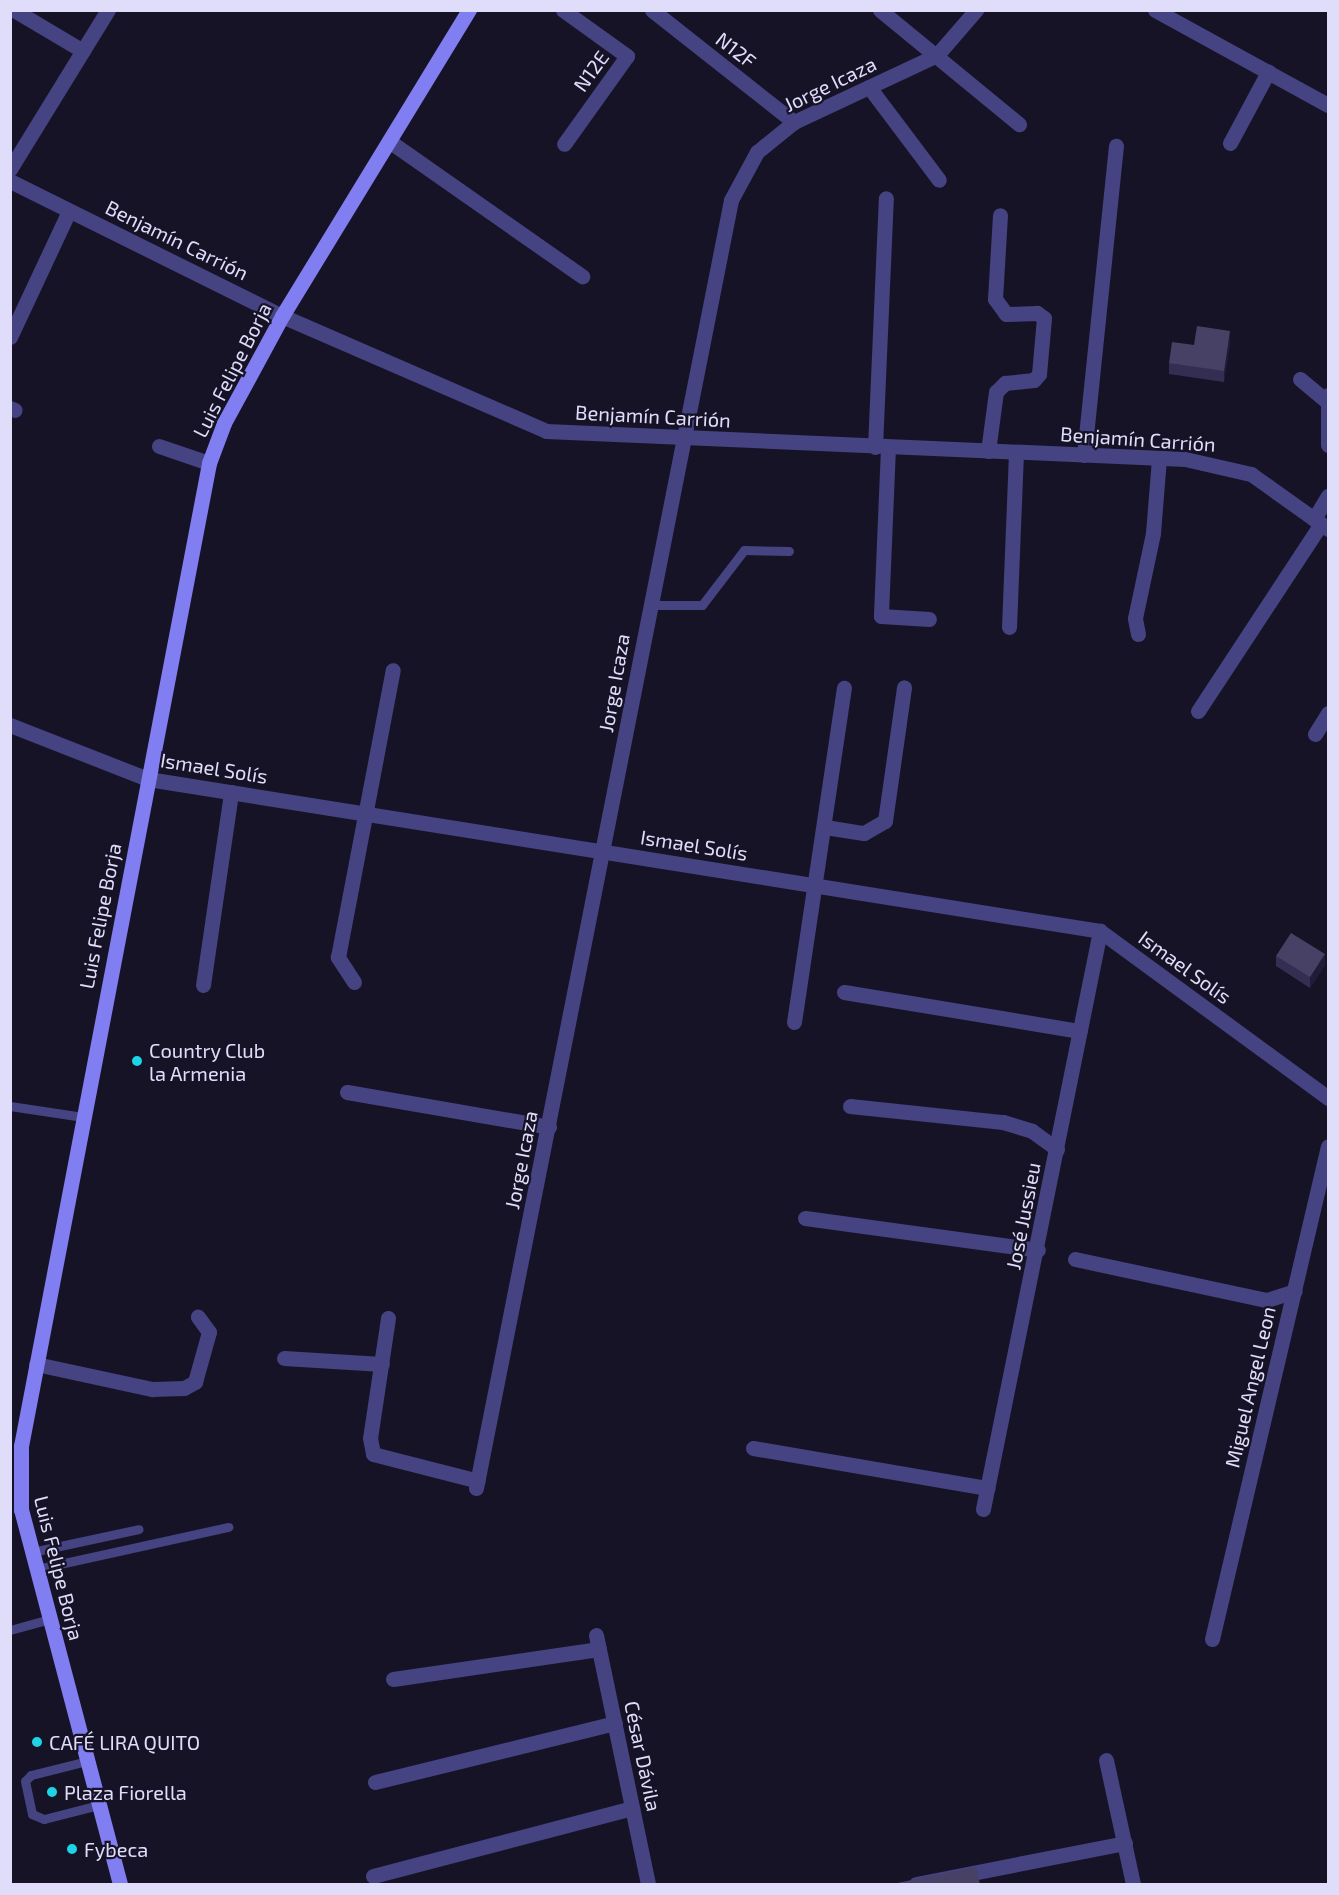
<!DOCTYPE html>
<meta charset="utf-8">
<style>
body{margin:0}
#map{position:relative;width:1339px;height:1895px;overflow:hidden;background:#161327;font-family:"Exo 2",sans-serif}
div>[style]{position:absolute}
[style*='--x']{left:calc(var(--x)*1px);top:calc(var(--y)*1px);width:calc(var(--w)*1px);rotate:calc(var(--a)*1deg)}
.lane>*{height:9px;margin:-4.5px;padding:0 4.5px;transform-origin:4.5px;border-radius:4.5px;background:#454381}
.street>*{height:15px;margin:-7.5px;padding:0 7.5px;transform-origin:7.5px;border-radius:7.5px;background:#454381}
.secondary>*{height:15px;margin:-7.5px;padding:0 7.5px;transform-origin:7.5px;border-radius:7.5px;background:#817ef1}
.wall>*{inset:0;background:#352e53}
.shaded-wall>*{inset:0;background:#211b3a}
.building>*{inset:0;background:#474165}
.dots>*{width:16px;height:16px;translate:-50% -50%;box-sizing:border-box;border:3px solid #161327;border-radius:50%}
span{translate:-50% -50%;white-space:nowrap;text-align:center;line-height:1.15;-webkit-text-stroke:4.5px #161327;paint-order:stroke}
.street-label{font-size:20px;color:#e0ddfb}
.poi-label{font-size:20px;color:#e0ddfb}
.left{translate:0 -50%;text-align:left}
.frame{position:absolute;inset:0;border:12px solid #e0ddfb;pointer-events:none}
</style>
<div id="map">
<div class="lane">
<div style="--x:650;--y:605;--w:52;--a:0"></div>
<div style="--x:702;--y:605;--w:69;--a:-52.6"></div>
<div style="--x:744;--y:550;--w:45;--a:1.3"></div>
<div style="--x:10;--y:1106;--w:74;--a:8.6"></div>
<div style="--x:32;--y:1552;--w:109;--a:-12.1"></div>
<div style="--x:37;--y:1569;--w:196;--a:-12.4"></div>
<div style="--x:10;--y:1630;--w:41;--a:-15.4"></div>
<div style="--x:87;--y:1761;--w:58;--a:166"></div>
<div style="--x:31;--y:1775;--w:8;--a:135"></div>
<div style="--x:25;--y:1781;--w:34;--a:78"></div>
<div style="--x:32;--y:1814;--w:13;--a:23"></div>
<div style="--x:44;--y:1819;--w:57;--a:-14.3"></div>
</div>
<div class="street">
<div style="--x:14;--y:10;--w:80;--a:30.7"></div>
<div style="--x:563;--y:10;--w:79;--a:35.7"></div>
<div style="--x:627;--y:56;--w:108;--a:125.6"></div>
<div style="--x:652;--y:10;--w:181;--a:38.3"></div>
<div style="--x:880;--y:10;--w:180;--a:39.4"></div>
<div style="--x:1155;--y:10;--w:197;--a:28.8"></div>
<div style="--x:869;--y:87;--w:116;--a:53"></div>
<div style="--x:389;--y:141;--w:236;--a:35"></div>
<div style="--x:1230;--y:143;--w:81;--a:-61.8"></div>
<div style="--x:10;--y:169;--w:187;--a:-58.4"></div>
<div style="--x:10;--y:181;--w:304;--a:26.4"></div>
<div style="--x:282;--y:316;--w:288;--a:23.5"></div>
<div style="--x:546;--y:431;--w:640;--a:2.51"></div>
<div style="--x:1185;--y:459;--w:68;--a:12.8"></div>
<div style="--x:1251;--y:474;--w:95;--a:35.5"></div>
<div style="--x:10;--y:337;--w:139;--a:-64.9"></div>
<div style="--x:1300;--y:379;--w:34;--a:40"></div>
<div style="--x:1328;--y:395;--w:50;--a:90"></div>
<div style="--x:10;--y:408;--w:5;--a:22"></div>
<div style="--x:159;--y:446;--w:53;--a:18.8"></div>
<div style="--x:875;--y:447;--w:249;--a:-87.5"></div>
<div style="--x:888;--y:447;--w:169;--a:92.4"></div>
<div style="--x:881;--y:616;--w:48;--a:3.6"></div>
<div style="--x:988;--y:451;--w:60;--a:-82.3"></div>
<div style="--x:996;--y:392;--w:13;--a:-45"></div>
<div style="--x:1005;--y:383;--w:29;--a:-6"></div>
<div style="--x:1034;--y:380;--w:8;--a:-50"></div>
<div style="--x:1039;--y:374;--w:56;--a:-84.9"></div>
<div style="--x:1044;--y:318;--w:9;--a:-144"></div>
<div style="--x:1037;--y:313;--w:31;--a:178"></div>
<div style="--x:1006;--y:314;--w:19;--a:-126"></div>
<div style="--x:995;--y:299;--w:84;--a:-86.6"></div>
<div style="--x:1084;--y:455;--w:311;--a:-84.1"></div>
<div style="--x:1314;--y:519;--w:27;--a:-59"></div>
<div style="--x:1009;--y:627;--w:174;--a:-87.7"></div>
<div style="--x:1138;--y:634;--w:16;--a:-101"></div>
<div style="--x:1135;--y:618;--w:87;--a:-78"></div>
<div style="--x:1153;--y:533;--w:75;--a:-85.4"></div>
<div style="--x:1198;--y:711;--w:224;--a:-56.7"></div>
<div style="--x:10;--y:725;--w:148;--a:21.4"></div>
<div style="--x:148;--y:779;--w:964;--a:9.07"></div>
<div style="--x:1100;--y:931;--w:283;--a:36.2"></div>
<div style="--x:1315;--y:734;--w:25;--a:-58"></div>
<div style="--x:825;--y:827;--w:39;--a:9"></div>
<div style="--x:864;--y:833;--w:24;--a:-30"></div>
<div style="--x:885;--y:821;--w:135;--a:-81.9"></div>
<div style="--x:354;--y:982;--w:30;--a:-123"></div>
<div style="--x:338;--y:957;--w:292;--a:-79.2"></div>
<div style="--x:203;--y:985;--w:195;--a:-81.7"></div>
<div style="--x:844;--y:992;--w:239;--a:9.4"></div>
<div style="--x:794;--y:1022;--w:338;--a:-81.5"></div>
<div style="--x:347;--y:1092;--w:205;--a:9.8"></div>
<div style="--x:850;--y:1106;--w:154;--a:6"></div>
<div style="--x:1003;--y:1122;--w:30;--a:17"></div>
<div style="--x:1032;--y:1131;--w:31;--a:36"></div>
<div style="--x:805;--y:1218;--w:235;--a:7.8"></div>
<div style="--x:1075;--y:1259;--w:196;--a:12.1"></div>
<div style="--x:1267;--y:1300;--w:29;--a:-18"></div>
<div style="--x:388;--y:1318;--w:121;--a:98.5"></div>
<div style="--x:370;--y:1438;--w:16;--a:79"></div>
<div style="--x:373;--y:1454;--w:108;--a:14.4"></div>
<div style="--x:284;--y:1358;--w:98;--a:3.5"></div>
<div style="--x:36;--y:1364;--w:119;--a:12.2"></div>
<div style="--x:152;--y:1389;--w:32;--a:-2"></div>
<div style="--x:184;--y:1388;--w:13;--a:-29"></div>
<div style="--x:195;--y:1382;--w:52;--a:-74.4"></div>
<div style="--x:209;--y:1332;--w:19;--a:-126"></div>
<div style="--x:753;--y:1448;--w:238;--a:9.7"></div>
<div style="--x:476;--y:1488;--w:1313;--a:-78.8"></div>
<div style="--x:731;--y:200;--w:55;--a:-61.6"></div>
<div style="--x:757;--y:152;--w:48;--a:-39"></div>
<div style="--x:794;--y:122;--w:158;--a:-25.1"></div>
<div style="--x:937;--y:55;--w:60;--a:-49.1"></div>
<div style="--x:983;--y:1509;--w:590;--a:-78.56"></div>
<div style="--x:596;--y:1635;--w:254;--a:78.2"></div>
<div style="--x:1212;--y:1639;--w:506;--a:-76.76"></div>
<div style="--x:393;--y:1679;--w:208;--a:-8.3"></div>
<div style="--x:1106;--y:1760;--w:127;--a:77.7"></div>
<div style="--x:375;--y:1782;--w:247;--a:-13.8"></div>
<div style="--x:373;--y:1876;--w:268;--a:-14.7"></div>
<div style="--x:916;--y:1884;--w:213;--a:-11.1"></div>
</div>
<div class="secondary">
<div style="--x:120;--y:1884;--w:387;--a:-104.8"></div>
<div style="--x:21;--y:1510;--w:64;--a:-90"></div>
<div style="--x:21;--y:1446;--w:1001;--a:-79.17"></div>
<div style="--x:209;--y:463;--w:43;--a:-69.4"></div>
<div style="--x:224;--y:423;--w:122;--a:-61.5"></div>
<div style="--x:282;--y:316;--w:359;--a:-58.6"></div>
</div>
<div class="wall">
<div style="clip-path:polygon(1230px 342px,1224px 382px,1169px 374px,1169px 363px,1194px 345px)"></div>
<div style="clip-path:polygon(1276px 956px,1325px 965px,1310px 988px,1276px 966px)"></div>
</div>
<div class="shaded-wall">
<div style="clip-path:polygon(1230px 331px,1230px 342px,1224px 382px,1224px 371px)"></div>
<div style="clip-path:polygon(1325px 954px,1325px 965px,1310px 988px,1310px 977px)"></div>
</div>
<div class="building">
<div style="clip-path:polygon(1197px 326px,1230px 331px,1224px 371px,1169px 363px,1172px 342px,1194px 345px)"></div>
<div style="clip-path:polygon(1291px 933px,1325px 954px,1310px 977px,1276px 956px)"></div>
<div style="clip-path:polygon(976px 1867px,980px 1884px,892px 1884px)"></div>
</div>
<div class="dots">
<div style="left:137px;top:1061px;background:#1ed3e6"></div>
<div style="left:37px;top:1742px;background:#1ed3e6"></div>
<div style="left:52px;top:1792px;background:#1ed3e6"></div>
<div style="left:72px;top:1849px;background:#1ed3e6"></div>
</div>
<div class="street-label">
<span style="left:736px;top:50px;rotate:38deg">N12F</span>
<span style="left:591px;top:71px;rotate:-54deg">N12E</span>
<span style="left:830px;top:84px;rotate:-26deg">Jorge Icaza</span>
<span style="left:177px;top:240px;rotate:26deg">Benjamín Carrión</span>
<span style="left:232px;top:370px;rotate:-63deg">Luis Felipe Borja</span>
<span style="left:653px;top:416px;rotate:3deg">Benjamín Carrión</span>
<span style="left:1138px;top:439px;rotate:4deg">Benjamín Carrión</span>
<span style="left:614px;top:683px;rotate:-80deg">Jorge Icaza</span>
<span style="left:214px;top:768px;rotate:9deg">Ismael Solís</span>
<span style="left:694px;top:845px;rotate:9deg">Ismael Solís</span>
<span style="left:100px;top:916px;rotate:-79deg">Luis Felipe Borja</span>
<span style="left:1185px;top:967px;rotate:36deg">Ismael Solís</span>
<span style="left:521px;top:1160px;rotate:-79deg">Jorge Icaza</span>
<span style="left:1023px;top:1216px;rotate:-79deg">José Jussieu</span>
<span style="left:1250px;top:1387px;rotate:-77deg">Miguel Angel Leon</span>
<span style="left:59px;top:1568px;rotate:76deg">Luis Felipe Borja</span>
<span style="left:643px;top:1756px;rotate:78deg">César Dávila</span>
</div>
<div class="poi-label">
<span class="left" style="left:149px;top:1062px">Country Club<br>la Armenia</span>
<span class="left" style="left:49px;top:1742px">CAFÉ LIRA QUITO</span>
<span class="left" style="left:64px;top:1792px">Plaza Fiorella</span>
<span class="left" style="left:84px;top:1849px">Fybeca</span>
</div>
<div class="frame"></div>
</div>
